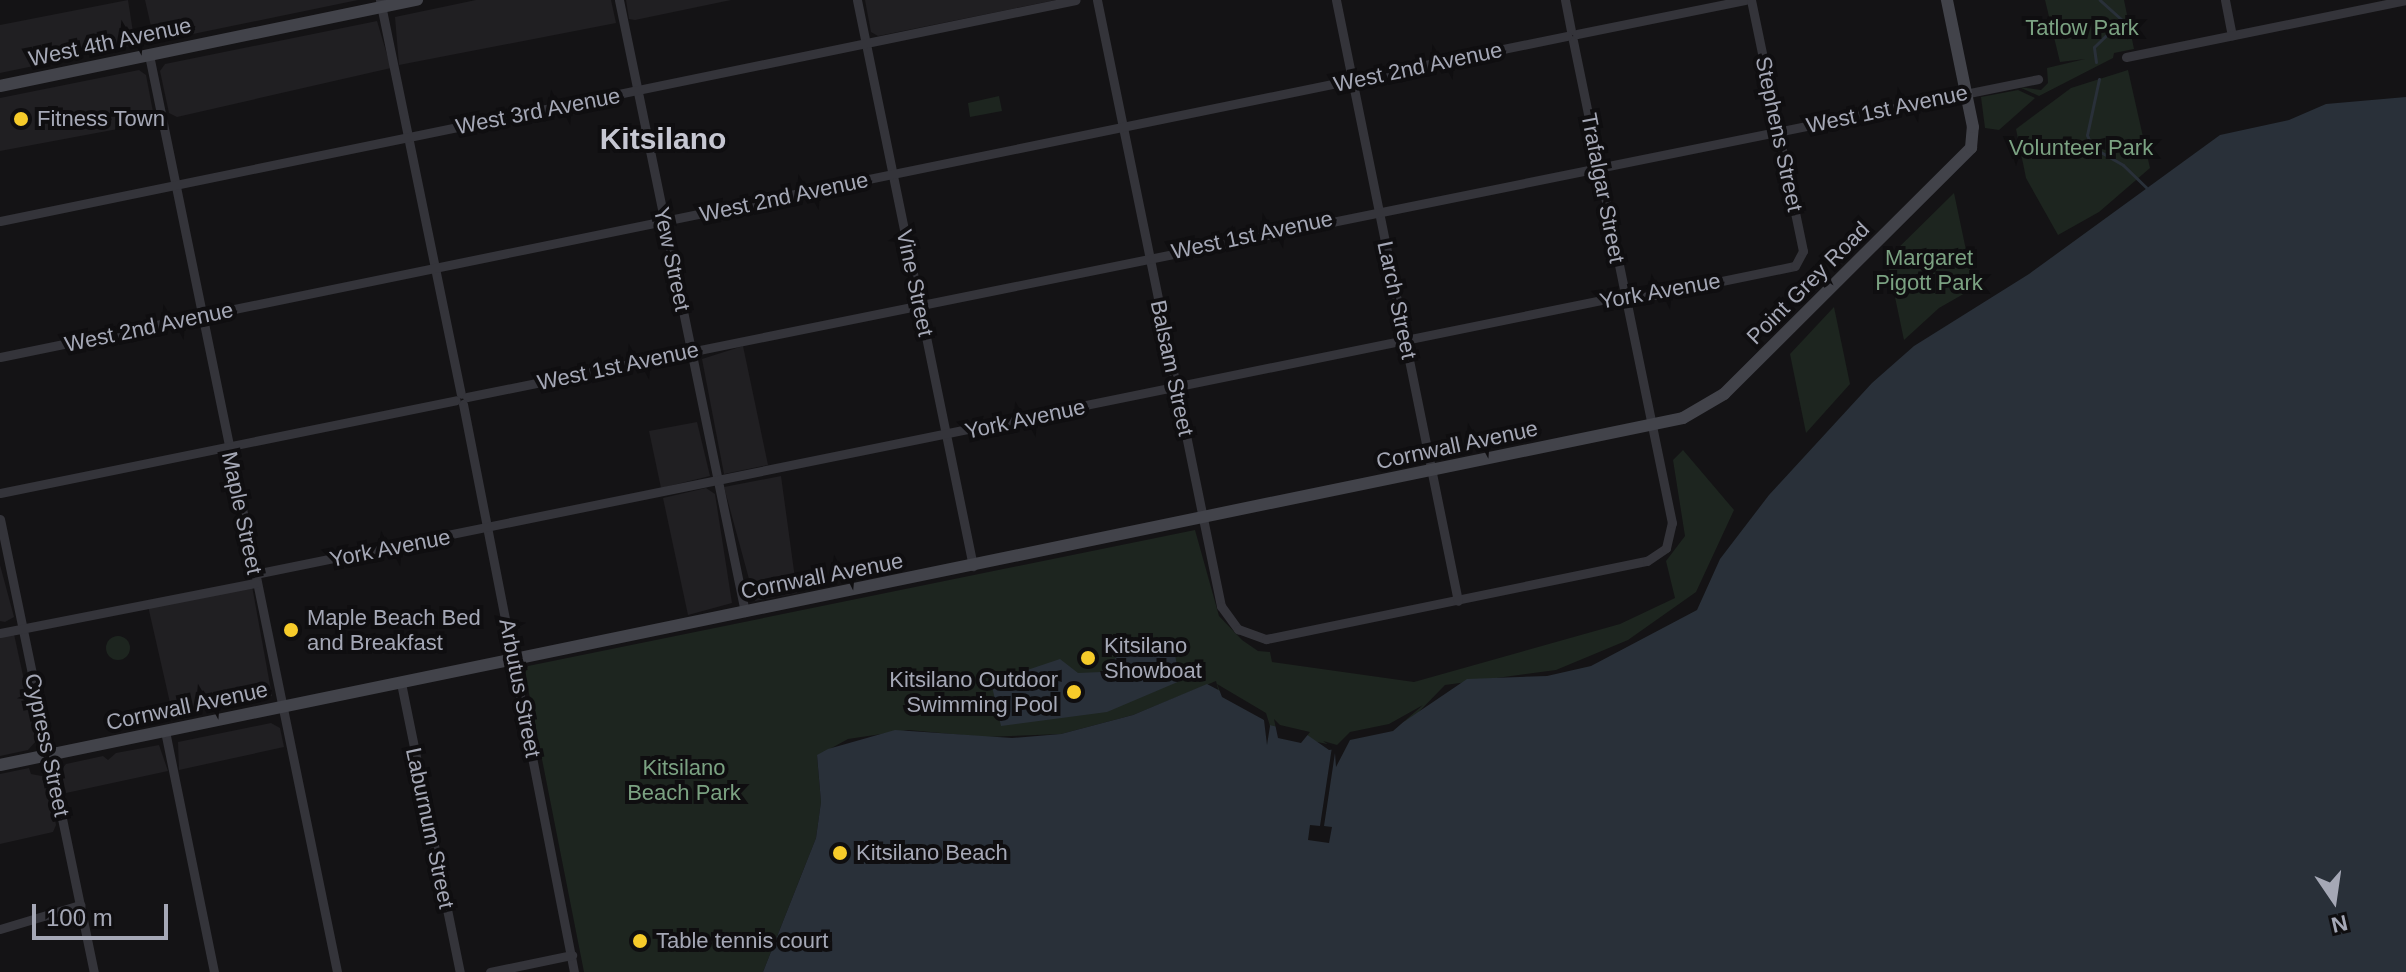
<!DOCTYPE html>
<style>
body{margin:0}
#map{position:relative;width:2406px;height:972px;overflow:hidden;background:#141315;font-family:Arial,sans-serif}
div>[style]{position:absolute}
[style*='--x']{left:calc(var(--x)*1px);top:calc(var(--y)*1px);width:calc(var(--w)*1px);rotate:calc(var(--a)*1deg)}
.built>*{inset:0;background:#201f22}
.green>*{inset:0;background:#1d251f}
.round{border-radius:50%}
.water>*{inset:0;background:#293039}
.pier>*{inset:0;background:#141315}
.stream>*{height:3px;margin:-1.5px;padding:0 1.5px;transform-origin:1.5px;border-radius:1.5px;background:#293039}
.minor>*{height:9px;margin:-4.5px;padding:0 4.5px;transform-origin:4.5px;border-radius:4.5px;background:#34343a}
.secondary>*{height:12px;margin:-6px;padding:0 6px;transform-origin:6px;border-radius:6px;background:#42434a}
.dots>*{width:22px;height:22px;translate:-50% -50%;box-sizing:border-box;border:4px solid #0f0e10;border-radius:50%}
span{translate:-50% -50%;white-space:nowrap;text-align:center;line-height:1.15;-webkit-text-stroke:8px #0f0e10;paint-order:stroke}
.park-label{font-size:22px;color:#7ba282}
.street-label{font-size:22px;color:#a5a8b6}
.poi-label{font-size:22px;color:#a5a8b6}
.left{translate:0 -50%;text-align:left}
.right{translate:-100% -50%;text-align:right}
.district-label{font-size:30px;color:#c6c7d2;font-weight:700}
.north{position:absolute;left:2294px;top:860px;width:80px;height:80px;-webkit-text-stroke:6px #0f0e10;paint-order:stroke;rotate:167deg;font-size:22px;font-weight:700;line-height:32px;text-align:center;color:#a5a8b6}
.north::after{content:'';display:block;margin:auto;width:28px;height:36px;background:#a5a8b6;clip-path:polygon(50% 0,100% 100%,50% 72%,0 100%)}
.scale{position:absolute;left:32px;top:904px;width:136px;height:36px;box-sizing:border-box;border:4px solid #a5a8b6;border-top:0;padding-left:10px;font-size:24px;line-height:28px;white-space:nowrap;color:#a5a8b6;-webkit-text-stroke:6px #0f0e10;paint-order:stroke}
</style>
<div id="map">
<div class="built">
<div style="clip-path:polygon(128px 0,135px 45px,0 73px,0 25px)"></div>
<div style="clip-path:polygon(145px 0,358px 0,159px 41px,153px 35px)"></div>
<div style="clip-path:polygon(476px 0,611px 0,616px 23px,399px 65px,395px 17px)"></div>
<div style="clip-path:polygon(626px 0,731px 0,635px 20px,629px 19px)"></div>
<div style="clip-path:polygon(865px 0,1056px 0,878px 36px,871px 32px)"></div>
<div style="clip-path:polygon(377px 21px,391px 68px,177px 117px,169px 113px,160px 71px,165px 64px)"></div>
<div style="clip-path:polygon(139px 70px,146px 75px,154px 117px,150px 123px,0 151px,0 98px)"></div>
<div style="clip-path:polygon(743px 346px,768px 465px,724px 474px,702px 359px)"></div>
<div style="clip-path:polygon(697px 422px,710px 476px,661px 488px,649px 431px)"></div>
<div style="clip-path:polygon(781px 476px,797px 593px,755px 601px,724px 487px)"></div>
<div style="clip-path:polygon(706px 488px,715px 494px,732px 603px,688px 615px,663px 498px)"></div>
<div style="clip-path:polygon(0 565px,14px 617px,5px 622px,0 621px)"></div>
<div style="clip-path:polygon(252px 586px,272px 696px,173px 716px,148px 606px)"></div>
<div style="clip-path:polygon(14px 634px,37px 740px,28px 750px,0 756px,0 637px)"></div>
<div style="clip-path:polygon(271px 723px,280px 728px,284px 747px,179px 770px,178px 742px)"></div>
<div style="clip-path:polygon(159px 745px,168px 771px,66px 793px,61px 770px,66px 764px,103px 756px,108px 760px,116px 753px)"></div>
<div style="clip-path:polygon(29px 768px,31px 774px,47px 777px,56px 825px,53px 832px,0 844px,0 774px)"></div>
</div>
<div class="green">
<div style="clip-path:polygon(2045px 0,2124px 0,2134px 49px,2114px 53px,2113px 58px,2039px 96px,2019px 87px,2041px 90px,2048px 83px,2047px 68px,2085px 59px,2060px 62px)"></div>
<div style="clip-path:polygon(2128px 70px,2150px 168px,2099px 212px,2058px 235px,2026px 178px,2016px 129px,2071px 88px)"></div>
<div style="clip-path:polygon(2018px 90px,2035px 98px,1999px 130px,1985px 128px,1981px 97px)"></div>
<div style="clip-path:polygon(999px 96px,1002px 111px,970px 117px,968px 103px)"></div>
<div style="clip-path:polygon(1954px 193px,1974px 288px,1939px 308px,1904px 340px,1887px 259px)"></div>
<div style="clip-path:polygon(1834px 307px,1850px 384px,1806px 433px,1790px 354px)"></div>
<div style="clip-path:polygon(1683px 450px,1734px 510px,1696px 592px,1628px 640px,1556px 670px,1445px 685px,1410px 721px,1342px 747px,1268px 732px,1219px 693px,1216px 681px,1133px 715px,1061px 734px,985px 737px,908px 730px,848px 739px,817px 756px,821px 802px,816px 838px,763px 972px,584px 972px,525px 673px,528px 666px,1195px 530px,1219px 616px,1242px 640px,1258px 651px,1270px 652px,1272px 662px,1414px 682px,1620px 624px,1675px 598px,1666px 561px,1685px 536px,1673px 460px)"></div>
<div class="round" style="left:106px;top:636px;width:24px;height:24px"></div>
</div>
<div class="water">
<div style="clip-path:polygon(2406px 97px,2406px 972px,763px 972px,816px 838px,821px 802px,817px 755px,828px 749px,895px 730px,1012px 738px,1061px 734px,1133px 715px,1207px 684px,1251px 707px,1269px 725px,1303px 732px,1329px 750px,1337px 749px,1343px 741px,1405px 721px,1467px 679px,1547px 676px,1591px 666px,1697px 610px,1720px 559px,1769px 495px,1872px 383px,1914px 346px,2029px 274px,2220px 135px,2289px 120px,2326px 104px)"></div>
<div style="clip-path:polygon(1120px 654px,1175px 655px,1180px 681px,1107px 712px,1001px 726px,991px 682px,1060px 659px,1078px 673px,1101px 672px)"></div>
</div>
<div class="pier">
<div style="clip-path:polygon(1217px 684px,1266px 713px,1270px 726px,1267px 745px,1264px 720px,1222px 697px)"></div>
<div style="clip-path:polygon(1423px 705px,1393px 731px,1350px 740px,1336px 767px,1335px 753px,1324px 826px,1332px 827px,1329px 843px,1308px 840px,1310px 825px,1320px 826px,1332px 747px,1323px 741px,1337px 745px,1350px 732px,1389px 724px)"></div>
<div style="clip-path:polygon(1274px 719px,1280px 725px,1310px 732px,1301px 743px,1278px 738px)"></div>
</div>
<div class="stream">
<div style="--x:2096;--y:62;--w:15;--a:-98"></div>
<div style="--x:2094;--y:47;--w:39;--a:-44"></div>
<div style="--x:2122;--y:20;--w:30;--a:-138"></div>
<div style="--x:2099;--y:79;--w:57;--a:102.1"></div>
<div style="--x:2087;--y:135;--w:13;--a:67"></div>
<div style="--x:2092;--y:147;--w:36;--a:30"></div>
<div style="--x:2123;--y:165;--w:32;--a:44"></div>
</div>
<div class="minor">
<div style="--x:380;--y:0;--w:402;--a:78.4"></div>
<div style="--x:619;--y:0;--w:625;--a:78.37"></div>
<div style="--x:857;--y:0;--w:578;--a:78.42"></div>
<div style="--x:1097;--y:0;--w:619;--a:78.44"></div>
<div style="--x:1221;--y:606;--w:29;--a:54"></div>
<div style="--x:1238;--y:629;--w:30;--a:20"></div>
<div style="--x:1266;--y:639;--w:389;--a:-11.6"></div>
<div style="--x:1647;--y:561;--w:23;--a:-34"></div>
<div style="--x:1666;--y:548;--w:26;--a:-77"></div>
<div style="--x:1672;--y:523;--w:493;--a:-101.6"></div>
<div style="--x:1336;--y:0;--w:613;--a:78.53"></div>
<div style="--x:1565;--y:0;--w:31;--a:79"></div>
<div style="--x:2225;--y:0;--w:36;--a:79"></div>
<div style="--x:1577;--y:34;--w:171;--a:-11.4"></div>
<div style="--x:149;--y:55;--w:936;--a:78.41"></div>
<div style="--x:2126;--y:57;--w:285;--a:-11.5"></div>
<div style="--x:0;--y:221;--w:1098;--a:-11.61"></div>
<div style="--x:0;--y:357;--w:1600;--a:-11.58"></div>
<div style="--x:467;--y:397;--w:1603;--a:-11.44"></div>
<div style="--x:463;--y:404;--w:579;--a:78.94"></div>
<div style="--x:0;--y:493;--w:465;--a:-11.5"></div>
<div style="--x:0;--y:519;--w:463;--a:78.3"></div>
<div style="--x:255;--y:574;--w:1390;--a:-11.5"></div>
<div style="--x:1617;--y:297;--w:17;--a:7"></div>
<div style="--x:1634;--y:299;--w:164;--a:-11.6"></div>
<div style="--x:1795;--y:266;--w:17;--a:-62"></div>
<div style="--x:1803;--y:251;--w:256;--a:-101.7"></div>
<div style="--x:0;--y:633;--w:261;--a:-11.1"></div>
<div style="--x:401;--y:683;--w:295;--a:78.5"></div>
<div style="--x:165;--y:731;--w:246;--a:78.5"></div>
<div style="--x:0;--y:929;--w:84;--a:-16.7"></div>
<div style="--x:490;--y:972;--w:84;--a:-11.7"></div>
</div>
<div class="secondary">
<div style="--x:0;--y:86;--w:426;--a:-11.7"></div>
<div style="--x:0;--y:765;--w:1718;--a:-11.65"></div>
<div style="--x:1683;--y:418;--w:48;--a:-30.3"></div>
<div style="--x:1724;--y:394;--w:349;--a:-44.9"></div>
<div style="--x:1971;--y:148;--w:21;--a:-85"></div>
<div style="--x:1973;--y:127;--w:130;--a:-101.6"></div>
</div>
<div class="dots">
<div style="left:21px;top:119px;background:#f6cb2a"></div>
<div style="left:291px;top:630px;background:#f6cb2a"></div>
<div style="left:1088px;top:658px;background:#f6cb2a"></div>
<div style="left:1074px;top:692px;background:#f6cb2a"></div>
<div style="left:840px;top:853px;background:#f6cb2a"></div>
<div style="left:640px;top:941px;background:#f6cb2a"></div>
</div>
<div class="park-label">
<span style="left:2082px;top:28px">Tatlow Park</span>
<span style="left:2081px;top:148px">Volunteer Park</span>
<span style="left:1929px;top:270px">Margaret<br>Pigott Park</span>
<span style="left:684px;top:780px">Kitsilano<br>Beach Park</span>
</div>
<div class="street-label">
<span style="left:110px;top:42px;rotate:-12deg">West 4th Avenue</span>
<span style="left:1418px;top:67px;rotate:-12deg">West 2nd Avenue</span>
<span style="left:1887px;top:109px;rotate:-12deg">West 1st Avenue</span>
<span style="left:538px;top:111px;rotate:-11deg">West 3rd Avenue</span>
<span style="left:1779px;top:134px;rotate:78deg">Stephens Street</span>
<span style="left:1603px;top:188px;rotate:79deg">Trafalgar Street</span>
<span style="left:784px;top:197px;rotate:-12deg">West 2nd Avenue</span>
<span style="left:1252px;top:235px;rotate:-12deg">West 1st Avenue</span>
<span style="left:672px;top:259px;rotate:78deg">Yew Street</span>
<span style="left:915px;top:283px;rotate:78deg">Vine Street</span>
<span style="left:1808px;top:283px;rotate:-45deg">Point Grey Road</span>
<span style="left:1660px;top:291px;rotate:-10deg">York Avenue</span>
<span style="left:1397px;top:300px;rotate:78deg">Larch Street</span>
<span style="left:149px;top:327px;rotate:-12deg">West 2nd Avenue</span>
<span style="left:618px;top:366px;rotate:-12deg">West 1st Avenue</span>
<span style="left:1172px;top:368px;rotate:78deg">Balsam Street</span>
<span style="left:1025px;top:419px;rotate:-12deg">York Avenue</span>
<span style="left:1457px;top:445px;rotate:-12deg">Cornwall Avenue</span>
<span style="left:242px;top:513px;rotate:78deg">Maple Street</span>
<span style="left:390px;top:548px;rotate:-11deg">York Avenue</span>
<span style="left:822px;top:576px;rotate:-11deg">Cornwall Avenue</span>
<span style="left:520px;top:688px;rotate:79deg">Arbutus Street</span>
<span style="left:187px;top:706px;rotate:-12deg">Cornwall Avenue</span>
<span style="left:47px;top:745px;rotate:78deg">Cypress Street</span>
<span style="left:430px;top:828px;rotate:78deg">Laburnum Street</span>
</div>
<div class="poi-label">
<span class="left" style="left:37px;top:119px">Fitness Town</span>
<span class="left" style="left:307px;top:630px">Maple Beach Bed<br>and Breakfast</span>
<span class="left" style="left:1104px;top:658px">Kitsilano<br>Showboat</span>
<span class="right" style="left:1058px;top:692px">Kitsilano Outdoor<br>Swimming Pool</span>
<span class="left" style="left:856px;top:853px">Kitsilano Beach</span>
<span class="left" style="left:656px;top:941px">Table tennis court</span>
</div>
<div class="district-label">
<span style="left:663px;top:139px">Kitsilano</span>
</div>
<div class="north">N</div>
<div class="scale">100 m</div>
</div>
